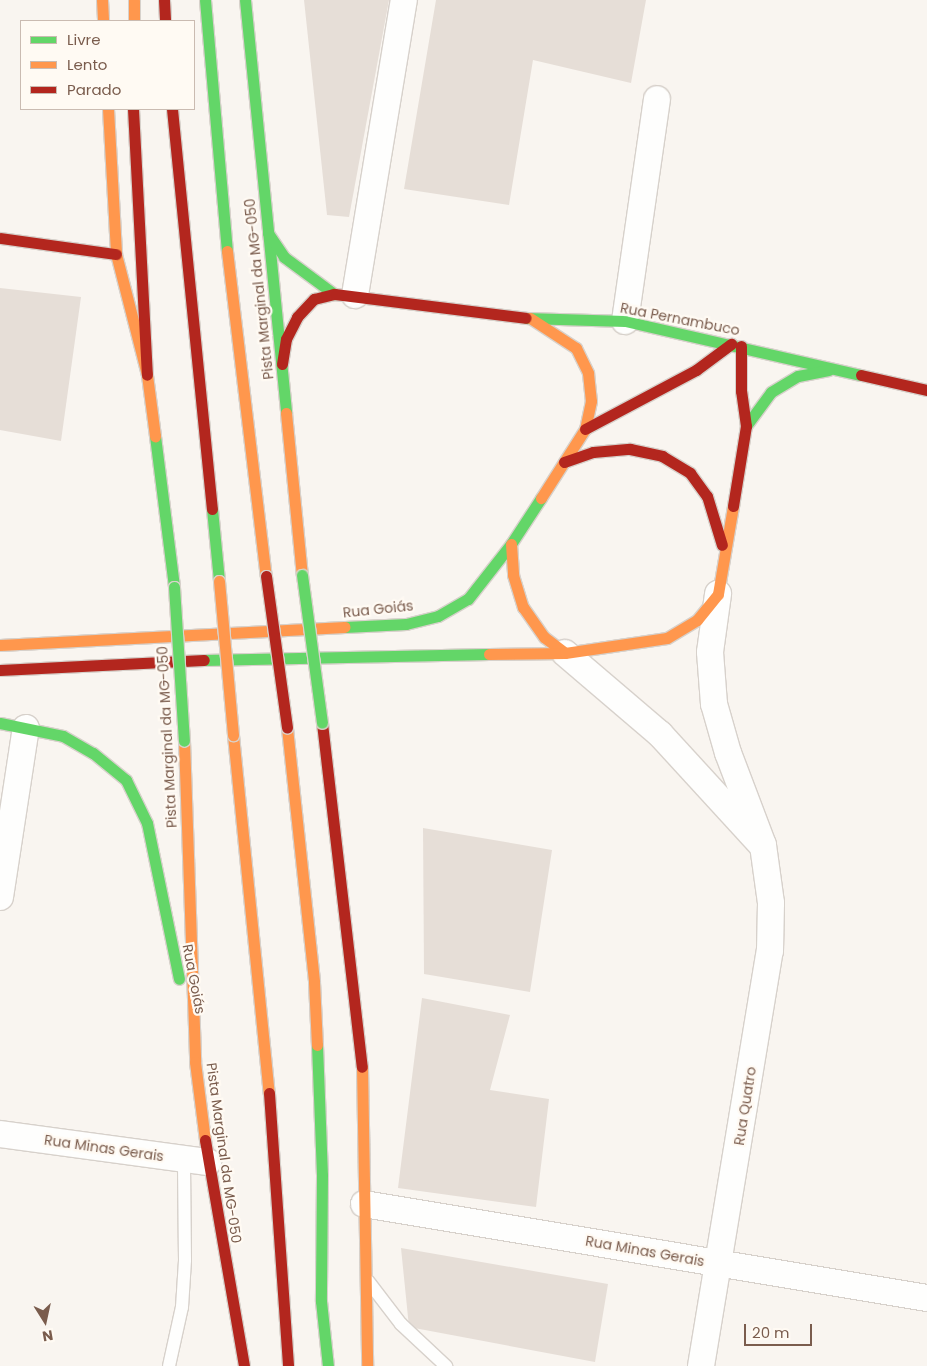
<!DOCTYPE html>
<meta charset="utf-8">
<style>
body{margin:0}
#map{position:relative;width:927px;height:1366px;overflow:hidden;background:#f9f5f0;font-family:Poppins,sans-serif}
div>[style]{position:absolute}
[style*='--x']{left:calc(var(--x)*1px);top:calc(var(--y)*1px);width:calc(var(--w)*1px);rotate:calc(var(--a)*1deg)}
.building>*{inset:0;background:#e6ded7}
.roads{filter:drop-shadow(1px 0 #d7d1cb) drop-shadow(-1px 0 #d7d1cb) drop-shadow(0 1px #d7d1cb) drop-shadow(0 -1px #d7d1cb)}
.lane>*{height:12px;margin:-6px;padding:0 6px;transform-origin:6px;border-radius:6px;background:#fefefd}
.street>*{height:26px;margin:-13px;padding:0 13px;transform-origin:13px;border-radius:13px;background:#fefefd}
.fast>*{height:11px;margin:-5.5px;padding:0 5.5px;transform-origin:5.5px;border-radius:5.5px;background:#63d668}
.slow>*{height:11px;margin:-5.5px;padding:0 5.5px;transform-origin:5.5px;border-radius:5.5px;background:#ff974d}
.jam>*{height:11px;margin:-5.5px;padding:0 5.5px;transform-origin:5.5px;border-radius:5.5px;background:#b3261e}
.bridges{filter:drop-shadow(1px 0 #d9d2cb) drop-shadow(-1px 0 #d9d2cb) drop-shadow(0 1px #d9d2cb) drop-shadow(0 -1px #d9d2cb)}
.fast-bridge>*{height:11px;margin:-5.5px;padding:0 5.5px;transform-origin:5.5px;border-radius:5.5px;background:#63d668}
.slow-bridge>*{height:11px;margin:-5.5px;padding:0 5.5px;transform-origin:5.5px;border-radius:5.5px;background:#ff974d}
.jam-bridge>*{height:11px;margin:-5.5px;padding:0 5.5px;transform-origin:5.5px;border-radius:5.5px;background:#b3261e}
span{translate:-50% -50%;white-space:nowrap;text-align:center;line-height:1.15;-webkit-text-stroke:4.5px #fffaf3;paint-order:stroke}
.street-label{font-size:14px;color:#7a5c4d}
.legend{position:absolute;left:20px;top:20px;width:175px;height:90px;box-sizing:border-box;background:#fffaf3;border:1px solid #cabbb1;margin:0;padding:6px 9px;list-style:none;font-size:15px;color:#7a5c4d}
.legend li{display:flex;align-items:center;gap:10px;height:25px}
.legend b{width:25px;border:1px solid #cabbb1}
.north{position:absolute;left:20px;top:1296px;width:50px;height:50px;-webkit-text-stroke:4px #fffaf3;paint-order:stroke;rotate:170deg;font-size:14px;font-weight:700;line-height:20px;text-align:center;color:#7a5c4d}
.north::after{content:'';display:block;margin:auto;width:18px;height:22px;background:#7a5c4d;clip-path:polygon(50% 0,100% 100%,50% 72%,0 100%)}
.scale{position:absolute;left:744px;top:1324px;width:68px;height:22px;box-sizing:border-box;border:2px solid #7a5c4d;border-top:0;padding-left:6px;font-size:15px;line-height:18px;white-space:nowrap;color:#7a5c4d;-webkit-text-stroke:4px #fffaf3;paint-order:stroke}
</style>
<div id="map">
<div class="building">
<div style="clip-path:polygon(304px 0,389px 0,349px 217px,327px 215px)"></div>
<div style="clip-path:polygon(436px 0,646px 0,631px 83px,533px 60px,509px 205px,404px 189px)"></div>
<div style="clip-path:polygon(0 288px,81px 297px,61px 441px,0 430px)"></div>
<div style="clip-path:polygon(423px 828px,552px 850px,530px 992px,424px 974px)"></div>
<div style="clip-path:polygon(422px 998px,510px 1015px,490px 1090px,549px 1099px,536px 1207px,398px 1188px)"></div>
<div style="clip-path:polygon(401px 1248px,608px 1284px,595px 1362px,409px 1327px)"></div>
</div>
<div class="roads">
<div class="lane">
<div style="--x:368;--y:1281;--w:54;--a:52.5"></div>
<div style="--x:401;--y:1324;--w:62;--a:43"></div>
<div style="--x:169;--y:1366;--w:60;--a:-77.6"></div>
<div style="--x:182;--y:1307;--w:47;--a:-86.3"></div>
<div style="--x:185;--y:1260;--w:102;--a:-90.6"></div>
</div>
<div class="street">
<div style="--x:355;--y:295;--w:299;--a:-80.6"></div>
<div style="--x:625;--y:321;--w:224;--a:-81.8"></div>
<div style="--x:565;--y:653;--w:125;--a:40.5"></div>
<div style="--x:660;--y:734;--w:148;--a:47.5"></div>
<div style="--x:0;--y:897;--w:171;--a:-81.3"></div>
<div style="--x:0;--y:1134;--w:210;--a:7.7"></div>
<div style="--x:364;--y:1204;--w:571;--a:9.48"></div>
<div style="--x:701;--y:1366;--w:421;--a:-80.6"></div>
<div style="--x:770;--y:951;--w:48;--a:-88.8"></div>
<div style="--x:771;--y:903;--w:59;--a:-97.9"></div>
<div style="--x:763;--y:845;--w:98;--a:-110.8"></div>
<div style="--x:728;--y:753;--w:51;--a:-105.9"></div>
<div style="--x:714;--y:704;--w:52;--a:-94.4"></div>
<div style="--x:710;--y:652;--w:59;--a:-82.1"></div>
</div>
<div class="fast">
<div style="--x:205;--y:0;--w:252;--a:85"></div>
<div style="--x:245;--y:0;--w:415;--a:84.3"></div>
<div style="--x:268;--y:233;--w:29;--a:56"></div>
<div style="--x:284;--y:257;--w:62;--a:36.5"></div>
<div style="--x:526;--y:318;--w:99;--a:1.7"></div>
<div style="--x:625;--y:321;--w:242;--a:12.9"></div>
<div style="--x:746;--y:426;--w:42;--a:-53.7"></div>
<div style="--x:771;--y:392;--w:31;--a:-31"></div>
<div style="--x:798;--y:376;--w:31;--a:-11"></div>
<div style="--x:155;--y:436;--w:152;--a:82.8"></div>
<div style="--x:212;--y:509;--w:72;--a:84.4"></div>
<div style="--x:345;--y:627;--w:61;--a:-2.8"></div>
<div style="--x:406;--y:624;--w:33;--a:-14"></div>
<div style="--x:438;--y:616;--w:34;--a:-30"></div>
<div style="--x:468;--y:599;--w:70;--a:-52"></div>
<div style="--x:511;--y:544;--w:55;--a:-56.9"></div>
<div style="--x:204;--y:660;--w:285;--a:-1.2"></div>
<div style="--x:0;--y:723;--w:64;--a:11.7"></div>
<div style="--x:63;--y:736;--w:34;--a:30"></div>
<div style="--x:93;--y:753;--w:43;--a:39.3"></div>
<div style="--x:126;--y:780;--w:48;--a:64"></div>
<div style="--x:147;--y:823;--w:159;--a:78.4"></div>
<div style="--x:317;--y:1045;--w:130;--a:87.8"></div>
<div style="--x:322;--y:1175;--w:126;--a:90.5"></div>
<div style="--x:321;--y:1301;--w:65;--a:83.9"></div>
</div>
<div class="slow">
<div style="--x:102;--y:0;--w:21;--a:87"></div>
<div style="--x:134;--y:0;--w:21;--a:90"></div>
<div style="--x:108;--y:109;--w:145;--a:86.8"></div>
<div style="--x:116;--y:254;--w:125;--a:75.6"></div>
<div style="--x:147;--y:375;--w:62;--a:82.5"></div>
<div style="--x:227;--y:251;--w:327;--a:83.2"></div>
<div style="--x:530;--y:318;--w:55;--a:33.1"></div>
<div style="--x:576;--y:348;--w:28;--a:64"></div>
<div style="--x:588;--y:373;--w:28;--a:84"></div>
<div style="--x:591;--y:401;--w:29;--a:102"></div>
<div style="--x:585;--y:429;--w:82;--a:122.5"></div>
<div style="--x:286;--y:413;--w:163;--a:84.4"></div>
<div style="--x:511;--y:544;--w:31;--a:86"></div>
<div style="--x:513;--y:575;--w:34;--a:73"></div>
<div style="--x:523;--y:607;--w:37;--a:55"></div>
<div style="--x:544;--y:637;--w:26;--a:37"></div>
<div style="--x:0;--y:645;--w:345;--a:-3"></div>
<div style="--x:489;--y:654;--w:76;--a:-0.8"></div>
<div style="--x:565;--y:653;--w:103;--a:-8.4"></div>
<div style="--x:667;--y:638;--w:35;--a:-31"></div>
<div style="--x:697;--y:620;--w:33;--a:-51"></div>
<div style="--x:718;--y:594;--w:89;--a:-80.3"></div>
<div style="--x:287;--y:728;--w:255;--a:83.9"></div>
<div style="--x:314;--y:982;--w:63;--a:87.3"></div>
<div style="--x:233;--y:735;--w:360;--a:84.3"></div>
<div style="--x:184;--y:741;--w:321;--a:88"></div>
<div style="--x:195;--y:1062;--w:79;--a:82.7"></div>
<div style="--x:362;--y:1067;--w:299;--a:89"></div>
</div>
<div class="jam">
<div style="--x:164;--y:0;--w:21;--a:87"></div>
<div style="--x:133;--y:109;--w:266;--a:87"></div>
<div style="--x:172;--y:109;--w:402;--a:84.3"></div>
<div style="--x:0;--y:238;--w:117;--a:7.9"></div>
<div style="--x:282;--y:364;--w:25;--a:-81"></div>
<div style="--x:286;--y:339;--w:25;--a:-63"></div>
<div style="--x:297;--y:317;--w:25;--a:-47"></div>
<div style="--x:314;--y:299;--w:21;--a:-14"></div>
<div style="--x:334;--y:294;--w:193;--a:7.1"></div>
<div style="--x:861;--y:375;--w:68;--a:12.8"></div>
<div style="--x:585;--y:429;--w:126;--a:-28"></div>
<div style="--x:696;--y:370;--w:44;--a:-36.6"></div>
<div style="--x:564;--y:462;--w:31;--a:-19"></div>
<div style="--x:593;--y:452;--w:37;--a:-5"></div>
<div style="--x:630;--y:449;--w:33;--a:12"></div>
<div style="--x:662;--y:456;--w:33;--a:31"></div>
<div style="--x:690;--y:473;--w:29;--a:54"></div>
<div style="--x:707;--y:496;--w:51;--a:73"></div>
<div style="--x:733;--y:506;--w:81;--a:-80.8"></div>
<div style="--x:746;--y:426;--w:35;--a:-98"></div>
<div style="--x:741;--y:391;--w:45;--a:-90"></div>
<div style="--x:0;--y:670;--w:204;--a:-2.8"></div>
<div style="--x:322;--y:723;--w:346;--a:83.4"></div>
<div style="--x:269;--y:1093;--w:274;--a:86"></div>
<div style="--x:205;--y:1140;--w:229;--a:80.2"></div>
</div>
</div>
<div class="bridges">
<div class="fast-bridge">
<div style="--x:302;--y:575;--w:149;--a:82.3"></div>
<div style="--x:174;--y:587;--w:154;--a:86.3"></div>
</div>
<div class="slow-bridge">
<div style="--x:219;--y:581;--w:155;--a:84.8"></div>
</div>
<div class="jam-bridge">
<div style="--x:266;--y:576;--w:153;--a:82.1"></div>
</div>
</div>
<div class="street-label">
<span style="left:259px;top:289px;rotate:-96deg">Pista Marginal da MG-050</span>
<span style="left:680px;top:319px;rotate:11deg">Rua Pernambuco</span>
<span style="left:378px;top:609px;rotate:-6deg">Rua Goiás</span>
<span style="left:167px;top:737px;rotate:-93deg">Pista Marginal da MG-050</span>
<span style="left:194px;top:979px;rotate:79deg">Rua Goiás</span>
<span style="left:745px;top:1106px;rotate:-81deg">Rua Quatro</span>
<span style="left:104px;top:1148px;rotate:8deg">Rua Minas Gerais</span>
<span style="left:224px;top:1153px;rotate:82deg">Pista Marginal da MG-050</span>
<span style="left:645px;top:1251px;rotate:10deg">Rua Minas Gerais</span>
</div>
<ul class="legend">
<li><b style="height:6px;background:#63d668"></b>Livre</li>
<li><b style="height:6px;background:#ff974d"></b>Lento</li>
<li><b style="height:6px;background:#b3261e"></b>Parado</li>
</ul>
<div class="north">N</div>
<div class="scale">20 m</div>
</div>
